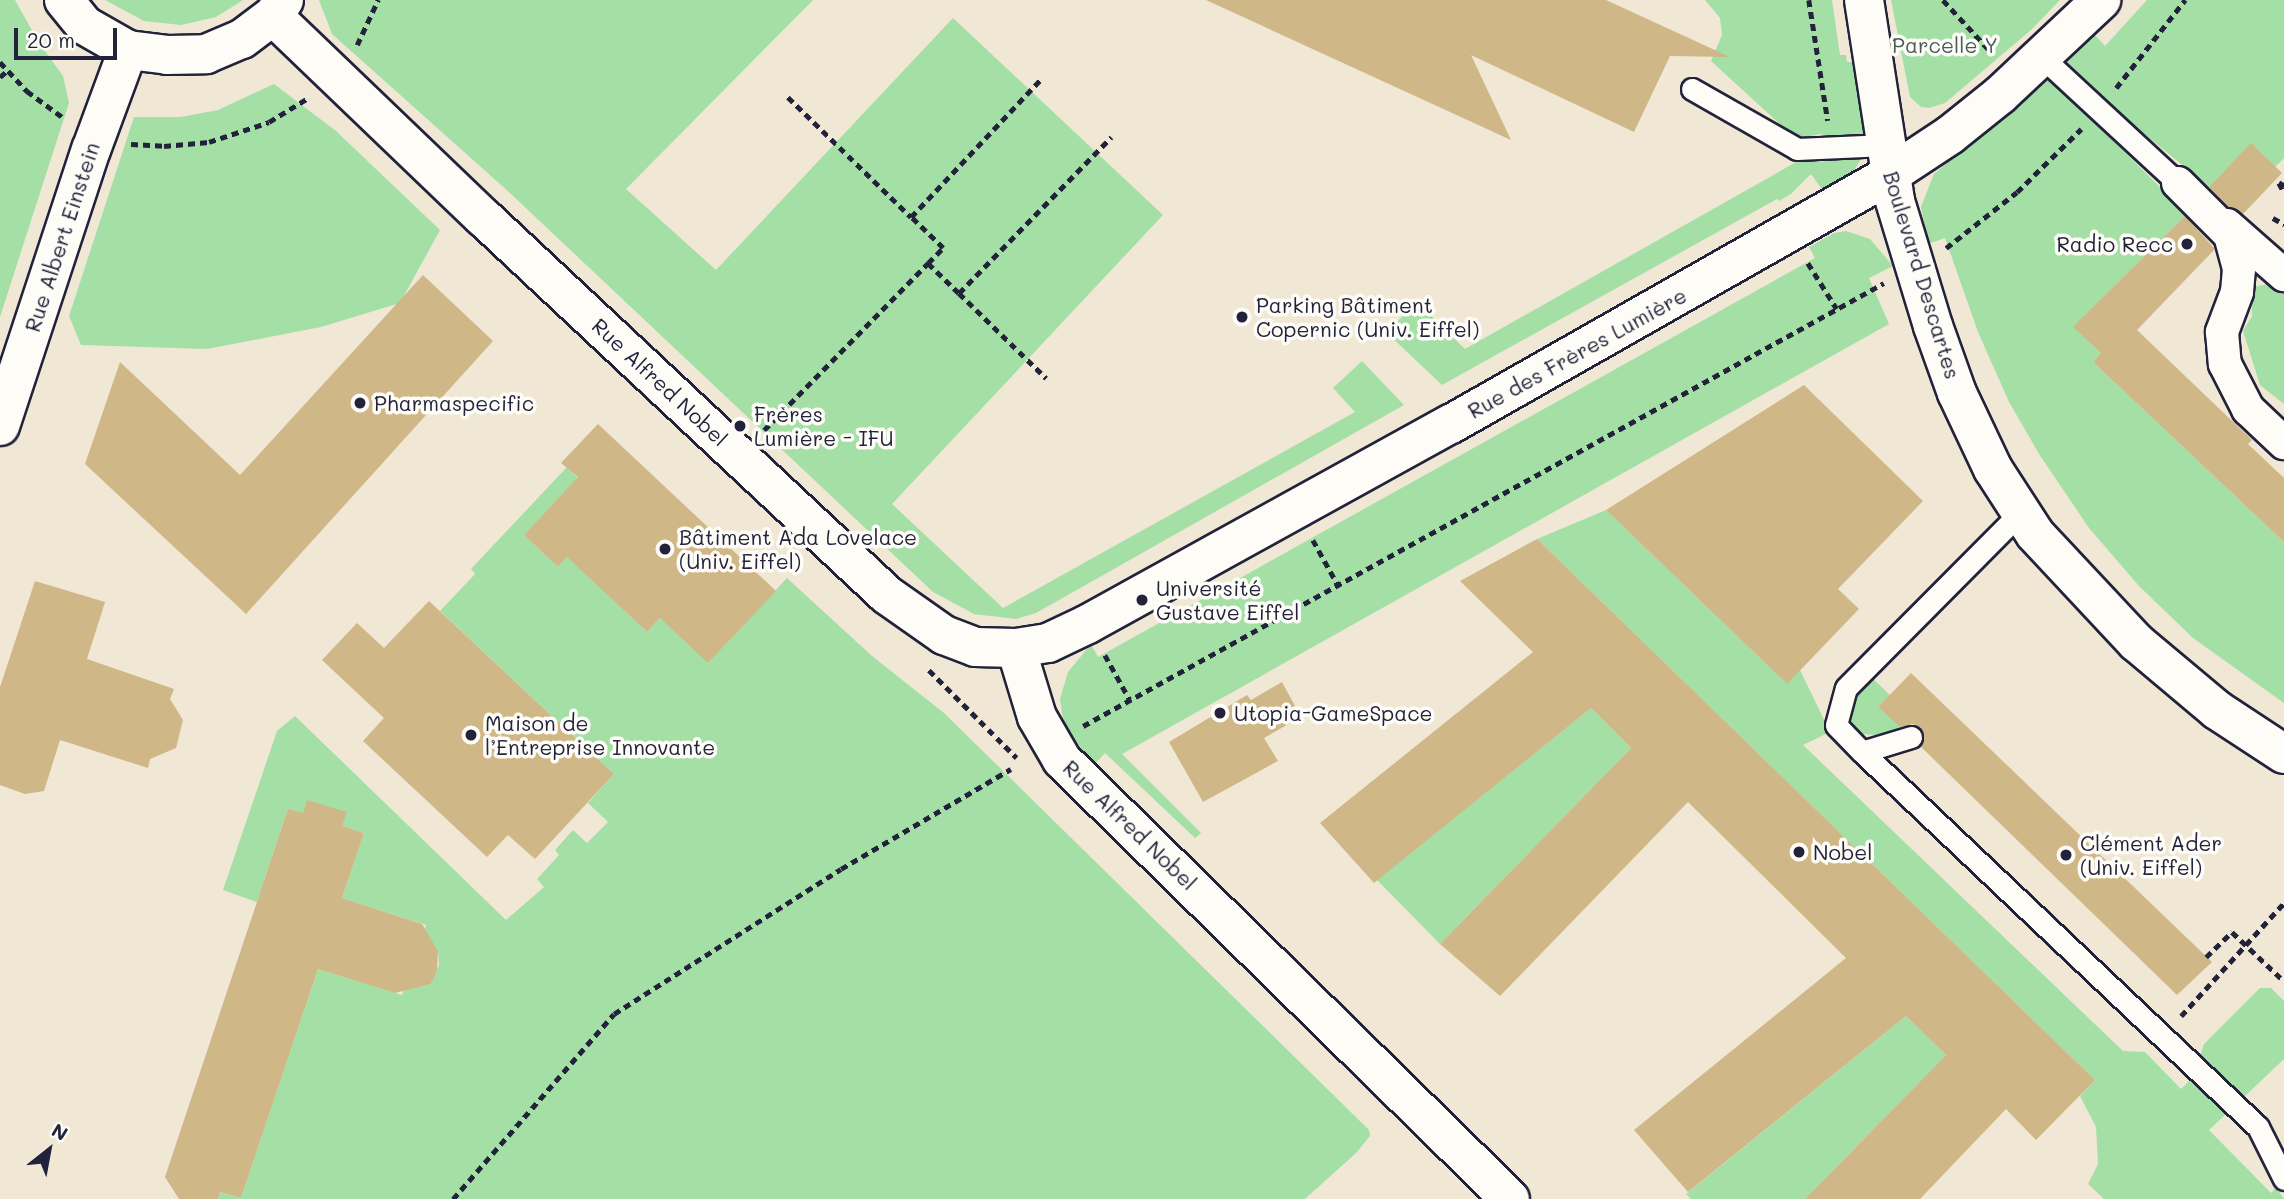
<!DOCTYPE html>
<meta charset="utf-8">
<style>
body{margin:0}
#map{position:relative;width:2284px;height:1199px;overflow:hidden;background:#fdfcf7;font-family:Mali,sans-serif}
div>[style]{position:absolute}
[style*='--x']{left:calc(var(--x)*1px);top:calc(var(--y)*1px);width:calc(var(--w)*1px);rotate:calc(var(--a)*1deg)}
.built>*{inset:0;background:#f0e7d5}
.green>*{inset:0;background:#a4e0a6}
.building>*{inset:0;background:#d0b787}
.path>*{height:4.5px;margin-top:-2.25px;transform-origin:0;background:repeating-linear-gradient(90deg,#22223b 0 7px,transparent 0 12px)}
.roads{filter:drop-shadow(2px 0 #22223b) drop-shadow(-2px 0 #22223b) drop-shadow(0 2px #22223b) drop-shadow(0 -2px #22223b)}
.service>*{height:21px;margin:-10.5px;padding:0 10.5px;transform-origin:10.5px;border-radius:10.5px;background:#fdfcf7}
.pedestrian>*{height:32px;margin:-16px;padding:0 16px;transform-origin:16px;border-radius:16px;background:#fdfcf7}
.minor>*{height:38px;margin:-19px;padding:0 19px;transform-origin:19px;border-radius:19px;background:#fdfcf7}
.tertiary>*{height:38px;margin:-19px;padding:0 19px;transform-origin:19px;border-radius:19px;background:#fdfcf7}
.dots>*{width:19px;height:19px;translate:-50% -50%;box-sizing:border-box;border:4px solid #fdfcf7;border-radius:50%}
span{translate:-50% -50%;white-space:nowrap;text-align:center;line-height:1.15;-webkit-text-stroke:7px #fdfcf7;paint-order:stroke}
.park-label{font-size:21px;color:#495b5b}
.street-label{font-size:21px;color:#22223b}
.poi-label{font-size:21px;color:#22223b}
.right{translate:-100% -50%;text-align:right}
.left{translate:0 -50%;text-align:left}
.north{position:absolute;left:14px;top:1115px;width:70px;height:70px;-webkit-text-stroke:5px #fdfcf7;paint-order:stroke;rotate:31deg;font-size:19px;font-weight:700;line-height:28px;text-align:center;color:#22223b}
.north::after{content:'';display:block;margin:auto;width:24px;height:32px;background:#22223b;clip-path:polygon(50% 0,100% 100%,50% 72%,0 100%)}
.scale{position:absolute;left:14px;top:28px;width:103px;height:32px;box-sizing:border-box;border:4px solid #22223b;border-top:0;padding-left:9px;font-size:21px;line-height:24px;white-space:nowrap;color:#22223b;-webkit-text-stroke:5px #fdfcf7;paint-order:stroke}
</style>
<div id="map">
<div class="built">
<div style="clip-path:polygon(0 0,2284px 0,2284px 1199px,0 1199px)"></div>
</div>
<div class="green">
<div style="clip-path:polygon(0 0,15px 0,39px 43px,63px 76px,69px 103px,0 317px)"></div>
<div style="clip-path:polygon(105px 0,243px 0,216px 17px,181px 25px,144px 21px)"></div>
<div style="clip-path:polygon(319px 0,813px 0,626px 189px,716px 270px,953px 18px,1163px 215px,892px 504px,1003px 608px,1355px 412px,1333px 388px,1362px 361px,1404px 405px,1036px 613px,1016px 619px,974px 614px,933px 592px,511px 194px,332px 34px)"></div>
<div style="clip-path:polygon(1705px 0,1832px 0,1840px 55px,1846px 55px,1847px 62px,1856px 62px,1867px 141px,1838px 140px,1821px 134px,1796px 139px,1711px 61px,1722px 35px,1720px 18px)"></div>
<div style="clip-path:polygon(1891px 0,2060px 0,2031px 30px,1945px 103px,1929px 108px,1921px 107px,1910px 97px)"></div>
<div style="clip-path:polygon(2147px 0,2284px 0,2284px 158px,2275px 167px,2251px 144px,2209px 187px,2125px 118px,2066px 63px,2095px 35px,2105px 46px)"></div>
<div style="clip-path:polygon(2049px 77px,2187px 214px,2074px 327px,2101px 353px,2093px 362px,2284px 542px,2284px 703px,2193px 638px,2139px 586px,2089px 528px,2039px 454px,2009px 402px,1978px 332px,1945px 238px,1928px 244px,1921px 207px,1934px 174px)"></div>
<div style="clip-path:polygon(274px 84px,336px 131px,440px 230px,400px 303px,321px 327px,207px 349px,81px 345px,69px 316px,134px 117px,181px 117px,218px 110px)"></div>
<div style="clip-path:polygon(1863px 156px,1853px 172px,1823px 191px,1811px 174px,1791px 194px,1779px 201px,1777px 199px,1442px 385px,1387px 333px,1416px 301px,1465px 349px,1798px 161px,1819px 162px)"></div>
<div style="clip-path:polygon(1846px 231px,1870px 239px,1893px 266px,1869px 278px,1889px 324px,1122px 754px,1201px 833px,1195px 838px,1105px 753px,1093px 766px,1074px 747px,1064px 727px,1060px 699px,1068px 672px,1087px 649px,1092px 646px,1098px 657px,1815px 258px,1809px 247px,1834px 233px)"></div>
<div style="clip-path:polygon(2270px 284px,2284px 293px,2284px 404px,2260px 385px,2243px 331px,2252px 316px,2251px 287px)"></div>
<div style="clip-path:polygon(567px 467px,578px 478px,524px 535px,558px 567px,585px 538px,592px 580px,647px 632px,671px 607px,708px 663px,787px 578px,872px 656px,944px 713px,1369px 1130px,1370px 1136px,1356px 1153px,1305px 1199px,218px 1199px,220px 1192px,241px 1198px,318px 969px,402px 995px,405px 985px,419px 987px,431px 984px,439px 965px,438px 951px,433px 943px,423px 938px,426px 925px,342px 898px,364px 833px,288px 809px,257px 902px,223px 890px,277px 731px,295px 716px,506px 920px,544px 887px,537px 879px,559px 855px,555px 850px,573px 830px,587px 843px,608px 822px,588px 803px,614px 774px,440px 611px,475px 574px,471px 569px)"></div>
<div style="clip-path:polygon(1606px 510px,1786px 683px,1800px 670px,1830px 732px,1803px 745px,2123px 1051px,2145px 1052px,2181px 1089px,2191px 1079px,2226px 1114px,2209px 1130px,2271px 1193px,2276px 1188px,2284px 1199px,2104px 1199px,2088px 1184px,2098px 1164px,2096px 1127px,2080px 1096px,2095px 1080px,1537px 539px)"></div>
<div style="clip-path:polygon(1871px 677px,1890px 695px,1878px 707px,1902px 728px,1877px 735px,1862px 734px,1850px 727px,1849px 699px)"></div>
<div style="clip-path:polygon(1591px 708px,1631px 748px,1440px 944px,1377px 880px)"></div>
<div style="clip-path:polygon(2260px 988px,2271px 988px,2284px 1001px,2284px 1059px,2243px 1098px,2199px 1059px,2204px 1044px)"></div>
<div style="clip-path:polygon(1906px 1016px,1946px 1055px,1805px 1199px,1691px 1199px,1686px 1194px)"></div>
</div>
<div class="building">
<div style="clip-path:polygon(1206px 0,1606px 0,1730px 57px,1670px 56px,1634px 132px,1471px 55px,1511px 140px)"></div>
<div style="clip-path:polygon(2251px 143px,2282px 173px,2243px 214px,2228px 207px,2209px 187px)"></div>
<div style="clip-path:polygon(2185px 216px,2215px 249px,2137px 330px,2252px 440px,2248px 444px,2284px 478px,2284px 542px,2093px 362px,2101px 353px,2073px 327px)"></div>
<div style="clip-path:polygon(423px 275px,493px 341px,246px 614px,85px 464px,120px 362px,240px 475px)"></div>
<div style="clip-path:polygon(1804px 385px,1923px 501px,1838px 589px,1859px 609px,1787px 684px,1606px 510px)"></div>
<div style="clip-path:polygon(598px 424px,776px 591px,708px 663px,660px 618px,647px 632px,567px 557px,558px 567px,524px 535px,578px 477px,561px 463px)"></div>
<div style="clip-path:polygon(1537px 539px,2095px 1080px,2036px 1140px,2006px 1109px,1920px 1199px,1805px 1199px,1946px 1055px,1906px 1016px,1688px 1192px,1634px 1130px,1846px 958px,1688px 802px,1500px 996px,1440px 944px,1631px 748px,1591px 708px,1374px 883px,1320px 823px,1533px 652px,1460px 581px)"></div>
<div style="clip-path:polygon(35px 581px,105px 602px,87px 659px,174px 689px,170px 699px,183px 720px,176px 748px,150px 759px,148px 768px,60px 740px,44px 791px,25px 794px,0 785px,0 687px)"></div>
<div style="clip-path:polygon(429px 601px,614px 774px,535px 859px,508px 835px,487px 857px,363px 741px,384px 718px,322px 660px,357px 623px,384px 648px)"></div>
<div style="clip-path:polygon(1911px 673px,2212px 962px,2177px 995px,1920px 746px,1924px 739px,1920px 728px,1913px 724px,1900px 727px,1878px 707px)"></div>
<div style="clip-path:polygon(1282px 682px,1301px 717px,1264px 738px,1278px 761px,1203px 802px,1169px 742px,1247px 695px,1251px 700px)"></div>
<div style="clip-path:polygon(307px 800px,347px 812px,342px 826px,364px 833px,342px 898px,422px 924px,438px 951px,437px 971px,431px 984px,395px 993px,318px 969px,241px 1198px,220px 1192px,218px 1199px,179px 1199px,165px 1177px,288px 809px,303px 813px)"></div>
</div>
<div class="path">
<div style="--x:1809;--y:0;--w:122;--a:81.1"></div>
<div style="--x:1943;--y:0;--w:72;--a:47.2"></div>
<div style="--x:357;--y:45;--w:50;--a:-65"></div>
<div style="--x:0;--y:62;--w:40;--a:47"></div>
<div style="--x:27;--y:91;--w:47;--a:36.4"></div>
<div style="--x:0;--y:77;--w:11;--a:-41"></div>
<div style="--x:2116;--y:88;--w:112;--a:-51.9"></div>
<div style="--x:788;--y:97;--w:172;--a:44.3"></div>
<div style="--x:131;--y:144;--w:33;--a:3"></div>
<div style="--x:164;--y:146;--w:45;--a:-5.1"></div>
<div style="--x:209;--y:142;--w:63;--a:-18.4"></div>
<div style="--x:269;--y:122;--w:46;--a:-31.6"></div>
<div style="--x:2284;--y:186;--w:6;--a:-149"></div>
<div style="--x:2279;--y:183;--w:10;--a:61"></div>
<div style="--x:2273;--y:218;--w:13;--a:29"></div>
<div style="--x:1946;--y:248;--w:90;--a:-38.3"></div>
<div style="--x:2017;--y:192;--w:90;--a:-44.5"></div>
<div style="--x:928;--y:263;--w:21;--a:-45"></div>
<div style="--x:943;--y:248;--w:45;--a:-135.9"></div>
<div style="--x:911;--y:217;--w:192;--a:-46.7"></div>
<div style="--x:1808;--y:263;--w:54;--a:57.8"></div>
<div style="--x:959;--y:293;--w:122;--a:44.3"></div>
<div style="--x:764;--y:430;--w:234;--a:-45.5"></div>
<div style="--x:928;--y:263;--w:43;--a:44.1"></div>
<div style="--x:959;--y:293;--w:218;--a:-45.7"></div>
<div style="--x:1313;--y:540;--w:51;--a:60.9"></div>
<div style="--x:1105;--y:655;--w:51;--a:60.9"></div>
<div style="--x:929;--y:670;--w:124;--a:45"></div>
<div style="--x:1083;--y:726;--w:915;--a:-28.95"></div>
<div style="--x:2206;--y:957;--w:36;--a:-44"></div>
<div style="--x:2232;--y:932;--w:71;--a:43.3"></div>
<div style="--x:2181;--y:1016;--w:153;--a:-47.7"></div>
<div style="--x:453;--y:1199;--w:245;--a:-49"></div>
<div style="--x:614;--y:1014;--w:269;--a:-32.6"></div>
<div style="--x:841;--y:869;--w:197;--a:-30.5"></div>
</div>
<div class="roads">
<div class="service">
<div style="--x:2043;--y:58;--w:184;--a:42.8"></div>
<div style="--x:1692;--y:89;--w:121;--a:29.7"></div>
<div style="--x:1797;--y:149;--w:89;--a:-2.6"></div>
<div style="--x:1911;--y:737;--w:51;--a:163"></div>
<div style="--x:1862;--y:752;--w:37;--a:-134"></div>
<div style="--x:1836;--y:725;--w:38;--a:-75"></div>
<div style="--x:1846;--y:688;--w:248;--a:-45.2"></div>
<div style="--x:1862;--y:752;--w:545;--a:43.44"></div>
<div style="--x:2258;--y:1127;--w:58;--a:63.4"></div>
</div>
<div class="pedestrian">
<div style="--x:2178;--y:183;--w:74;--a:45"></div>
<div style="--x:2230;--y:235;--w:35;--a:75"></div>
<div style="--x:2239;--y:269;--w:23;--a:95"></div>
<div style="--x:2237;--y:292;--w:43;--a:110.6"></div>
<div style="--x:2222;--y:332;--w:32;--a:85"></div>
<div style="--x:2225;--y:364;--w:51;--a:62.9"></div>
<div style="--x:2248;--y:409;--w:50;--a:43.4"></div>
<div style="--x:2227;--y:225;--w:76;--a:41.3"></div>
</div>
<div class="minor">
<div style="--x:1864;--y:0;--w:203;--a:81.2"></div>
<div style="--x:1895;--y:201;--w:131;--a:73.1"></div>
<div style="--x:1933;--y:326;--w:71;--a:70.3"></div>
<div style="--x:1957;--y:393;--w:84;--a:64.7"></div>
<div style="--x:1993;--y:469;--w:77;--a:57.1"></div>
<div style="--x:2035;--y:534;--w:148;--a:46.9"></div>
<div style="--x:2136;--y:642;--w:106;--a:40"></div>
<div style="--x:2217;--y:710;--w:80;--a:33.3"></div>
<div style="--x:273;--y:16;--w:292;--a:43.8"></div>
<div style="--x:484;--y:218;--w:552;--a:43.09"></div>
<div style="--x:887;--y:595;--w:70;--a:35.1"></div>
<div style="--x:944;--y:635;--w:33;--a:21"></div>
<div style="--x:975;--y:647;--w:41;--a:1.4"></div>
<div style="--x:1016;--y:648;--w:32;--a:-9"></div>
<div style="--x:1048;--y:643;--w:44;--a:-25.4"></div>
<div style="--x:1088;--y:624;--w:414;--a:-28.9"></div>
<div style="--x:1451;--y:424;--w:506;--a:-29.6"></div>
<div style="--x:1891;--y:174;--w:71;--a:-33.5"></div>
<div style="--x:1950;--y:135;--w:64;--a:-38.7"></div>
<div style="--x:2000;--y:95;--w:139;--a:-43.2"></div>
<div style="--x:0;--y:426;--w:291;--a:-71.8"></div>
<div style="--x:91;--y:150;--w:107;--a:-69.7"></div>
<div style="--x:1016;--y:648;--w:72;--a:73.1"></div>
<div style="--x:1037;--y:717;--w:50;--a:59.8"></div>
<div style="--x:1062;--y:760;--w:627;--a:44.42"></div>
</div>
<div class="tertiary">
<div style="--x:64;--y:0;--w:32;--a:51"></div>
<div style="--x:84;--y:25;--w:51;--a:29.6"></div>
<div style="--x:128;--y:50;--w:39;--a:7"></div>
<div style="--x:167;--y:55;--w:39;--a:-1"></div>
<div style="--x:206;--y:54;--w:39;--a:-23"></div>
<div style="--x:242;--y:39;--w:39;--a:-37"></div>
<div style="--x:273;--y:16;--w:19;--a:-55"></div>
</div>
</div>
<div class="dots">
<div style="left:2187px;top:244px;background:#22223b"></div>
<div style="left:1242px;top:317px;background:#22223b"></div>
<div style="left:360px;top:403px;background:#22223b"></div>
<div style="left:740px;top:426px;background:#22223b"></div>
<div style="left:665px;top:549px;background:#22223b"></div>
<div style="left:1142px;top:600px;background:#22223b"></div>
<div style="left:1220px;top:713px;background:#22223b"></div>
<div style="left:471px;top:735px;background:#22223b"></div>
<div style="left:1799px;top:852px;background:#22223b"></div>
<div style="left:2066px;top:855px;background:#22223b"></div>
</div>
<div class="park-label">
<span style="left:1945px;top:45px">Parcelle Y</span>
</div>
<div class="street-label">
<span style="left:62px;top:237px;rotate:-72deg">Rue Albert Einstein</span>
<span style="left:1922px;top:275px;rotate:73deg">Boulevard Descartes</span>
<span style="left:1577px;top:353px;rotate:-29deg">Rue des Frères Lumière</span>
<span style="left:660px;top:382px;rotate:43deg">Rue Alfred Nobel</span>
<span style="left:1130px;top:825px;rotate:44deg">Rue Alfred Nobel</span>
</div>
<div class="poi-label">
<span class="right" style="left:2173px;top:244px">Radio Recc</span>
<span class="left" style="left:1256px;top:317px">Parking Bâtiment<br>Copernic (Univ. Eiffel)</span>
<span class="left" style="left:374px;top:403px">Pharmaspecific</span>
<span class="left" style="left:754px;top:426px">Frères<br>Lumière - IFU</span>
<span class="left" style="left:679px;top:549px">Bâtiment Ada Lovelace<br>(Univ. Eiffel)</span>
<span class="left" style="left:1156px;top:600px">Université<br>Gustave Eiffel</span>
<span class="left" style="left:1234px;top:713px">Utopia-GameSpace</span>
<span class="left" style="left:485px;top:735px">Maison de<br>l’Entreprise Innovante</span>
<span class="left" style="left:2080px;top:855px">Clément Ader<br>(Univ. Eiffel)</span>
<span class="left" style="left:1813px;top:852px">Nobel</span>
</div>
<div class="north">N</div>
<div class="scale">20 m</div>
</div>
